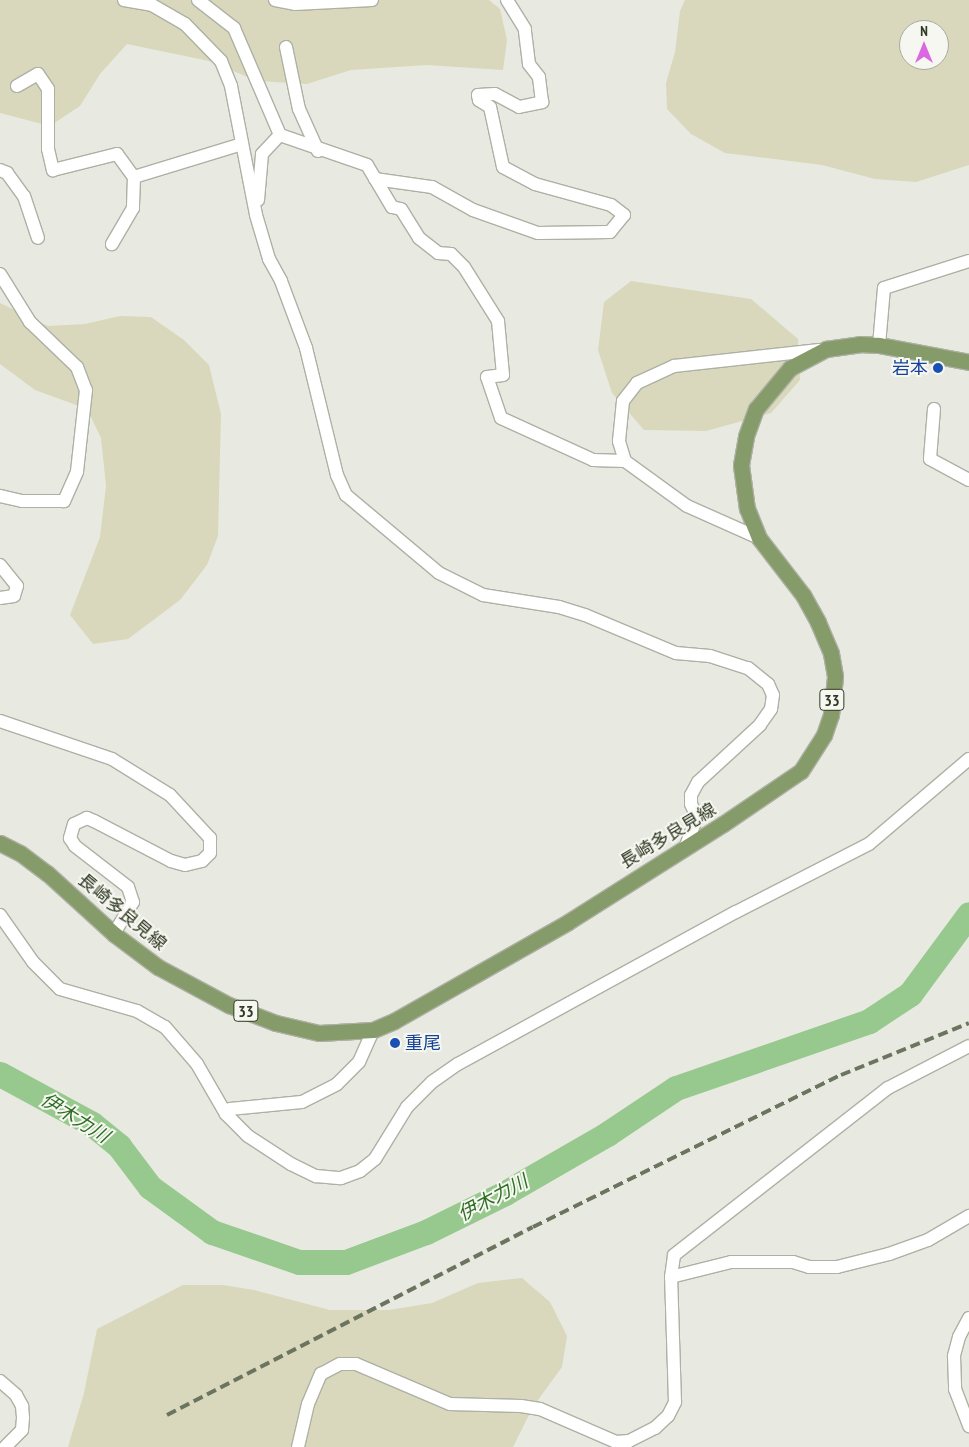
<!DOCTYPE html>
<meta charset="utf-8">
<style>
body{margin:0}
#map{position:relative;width:969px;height:1447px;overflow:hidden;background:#e8eae1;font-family:"PT Sans Narrow","Noto Sans JP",sans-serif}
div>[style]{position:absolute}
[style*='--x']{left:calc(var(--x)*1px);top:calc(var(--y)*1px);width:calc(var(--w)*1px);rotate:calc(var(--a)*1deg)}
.green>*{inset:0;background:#d9d8bc}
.river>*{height:25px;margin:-12.5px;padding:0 12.5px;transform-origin:12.5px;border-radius:12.5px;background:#97c98f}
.roads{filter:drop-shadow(1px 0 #adb1a4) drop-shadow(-1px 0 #adb1a4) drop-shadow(0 1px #adb1a4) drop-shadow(0 -1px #adb1a4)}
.street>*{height:12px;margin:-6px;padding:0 6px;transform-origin:6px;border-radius:6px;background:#fff}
.primary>*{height:15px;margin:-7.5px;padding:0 7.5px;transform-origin:7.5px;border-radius:7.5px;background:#869b6a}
.rail>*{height:4px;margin-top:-2px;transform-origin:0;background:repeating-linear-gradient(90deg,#6b745e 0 10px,transparent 0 15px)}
.dots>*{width:14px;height:14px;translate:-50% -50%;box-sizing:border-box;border:2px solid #f6f7f1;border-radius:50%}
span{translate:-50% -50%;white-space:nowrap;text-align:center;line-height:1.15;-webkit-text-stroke:4px #f6f7f1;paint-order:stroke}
.shield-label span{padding:1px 4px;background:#f6f7f1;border:1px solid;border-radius:4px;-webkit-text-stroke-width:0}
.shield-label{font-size:16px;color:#303923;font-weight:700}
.transit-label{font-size:18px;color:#164399}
.right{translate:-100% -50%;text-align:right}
.left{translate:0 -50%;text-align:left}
.street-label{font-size:18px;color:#303923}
.water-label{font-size:19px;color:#2e6e24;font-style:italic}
.north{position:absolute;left:899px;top:20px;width:50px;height:50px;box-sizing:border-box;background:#f6f7f1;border:1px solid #a7ab9f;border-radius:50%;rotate:0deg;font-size:14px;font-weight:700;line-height:20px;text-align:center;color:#303923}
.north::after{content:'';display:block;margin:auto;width:18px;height:22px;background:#dc67e3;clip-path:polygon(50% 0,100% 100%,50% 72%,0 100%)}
</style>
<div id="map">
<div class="green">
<div style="clip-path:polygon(0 0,489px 0,500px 9px,507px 40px,503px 70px,427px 65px,351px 70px,307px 84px,257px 81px,209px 61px,127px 44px,100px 74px,80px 106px,50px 126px,0 113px)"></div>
<div style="clip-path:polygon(evenodd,685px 0,969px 0,969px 165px,916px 182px,875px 179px,822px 165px,725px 153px,691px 134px,667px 109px,666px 83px,675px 52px,680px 11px,685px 0,909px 30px,939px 30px,939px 60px,909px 60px,909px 30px)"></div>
<div style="clip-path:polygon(631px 281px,751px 299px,798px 339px,800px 380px,771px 413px,706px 431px,644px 430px,612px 393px,598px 350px,604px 302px)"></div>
<div style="clip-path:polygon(0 303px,48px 326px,85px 324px,120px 316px,151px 317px,184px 340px,209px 365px,221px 414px,218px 536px,207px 565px,180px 600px,128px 639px,93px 644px,70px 615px,100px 537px,106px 486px,101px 438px,87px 409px,35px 390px,0 364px)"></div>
<div style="clip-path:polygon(522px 1278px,550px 1302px,567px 1336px,562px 1367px,533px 1407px,513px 1447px,68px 1447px,84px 1393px,97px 1329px,183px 1285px,223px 1285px,254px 1290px,330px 1310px,389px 1310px,432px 1303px,478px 1283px)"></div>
</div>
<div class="river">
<div style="--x:0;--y:1074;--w:105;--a:28.5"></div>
<div style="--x:92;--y:1124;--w:35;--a:39"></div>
<div style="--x:119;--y:1146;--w:51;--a:52.9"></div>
<div style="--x:150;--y:1187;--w:77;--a:36"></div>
<div style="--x:212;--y:1232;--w:92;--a:19"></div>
<div style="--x:299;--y:1262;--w:47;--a:0"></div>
<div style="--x:346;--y:1262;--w:85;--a:-20.6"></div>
<div style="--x:426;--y:1232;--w:88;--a:-26.3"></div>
<div style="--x:505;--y:1193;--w:118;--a:-30"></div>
<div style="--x:607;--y:1134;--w:83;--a:-33.7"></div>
<div style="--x:676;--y:1088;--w:204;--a:-19.1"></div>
<div style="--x:869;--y:1021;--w:49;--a:-33.4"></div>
<div style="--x:910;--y:994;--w:99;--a:-53.6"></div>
</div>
<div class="roads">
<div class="street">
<div style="--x:124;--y:0;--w:28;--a:10"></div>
<div style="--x:152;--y:5;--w:38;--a:30"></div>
<div style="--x:185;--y:24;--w:52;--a:45.8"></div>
<div style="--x:221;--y:61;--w:27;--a:68"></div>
<div style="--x:231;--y:86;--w:131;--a:79"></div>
<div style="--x:256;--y:215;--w:46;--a:73.5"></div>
<div style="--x:269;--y:259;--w:25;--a:61"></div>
<div style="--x:281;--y:281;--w:72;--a:69.5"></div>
<div style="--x:306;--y:348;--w:131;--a:76.3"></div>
<div style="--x:337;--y:475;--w:22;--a:66"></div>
<div style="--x:346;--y:495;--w:121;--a:40"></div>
<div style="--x:439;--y:573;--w:49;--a:26.6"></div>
<div style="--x:483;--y:595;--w:77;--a:9"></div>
<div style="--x:559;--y:607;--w:27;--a:17"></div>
<div style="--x:585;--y:615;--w:99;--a:22.7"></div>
<div style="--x:676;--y:653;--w:34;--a:5"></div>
<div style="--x:710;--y:656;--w:40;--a:18"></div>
<div style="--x:748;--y:668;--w:26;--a:39"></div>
<div style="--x:768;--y:684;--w:12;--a:66"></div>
<div style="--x:773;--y:695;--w:14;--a:98"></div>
<div style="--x:771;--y:709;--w:19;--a:125"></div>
<div style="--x:760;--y:725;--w:84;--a:137.4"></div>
<div style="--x:698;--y:782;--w:15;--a:118"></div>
<div style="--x:691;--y:795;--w:9;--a:90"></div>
<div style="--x:691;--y:804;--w:14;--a:65"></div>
<div style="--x:697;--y:817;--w:34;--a:111"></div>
<div style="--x:198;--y:0;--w:46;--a:37.9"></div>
<div style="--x:234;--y:28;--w:116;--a:66.7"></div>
<div style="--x:275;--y:0;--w:20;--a:11"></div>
<div style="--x:295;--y:4;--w:77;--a:-3"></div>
<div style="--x:286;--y:47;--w:63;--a:78.2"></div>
<div style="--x:299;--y:109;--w:46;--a:65.7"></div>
<div style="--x:17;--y:86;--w:24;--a:-30"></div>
<div style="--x:38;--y:74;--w:18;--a:56"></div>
<div style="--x:48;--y:89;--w:60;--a:90"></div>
<div style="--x:48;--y:149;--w:22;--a:77"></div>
<div style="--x:53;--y:170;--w:66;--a:-14"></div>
<div style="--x:117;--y:154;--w:29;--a:54"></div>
<div style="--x:134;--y:177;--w:31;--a:92"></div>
<div style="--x:133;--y:208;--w:42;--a:120.3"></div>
<div style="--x:0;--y:170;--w:8;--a:23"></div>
<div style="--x:7;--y:173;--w:29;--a:54"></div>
<div style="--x:24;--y:196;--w:44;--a:71.6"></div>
<div style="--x:134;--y:177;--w:113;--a:-17"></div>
<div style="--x:375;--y:179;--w:58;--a:8"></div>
<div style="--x:432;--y:187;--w:47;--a:29.3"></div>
<div style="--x:473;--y:210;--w:69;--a:19.5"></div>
<div style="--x:538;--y:233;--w:72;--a:-0.8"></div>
<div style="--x:610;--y:232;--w:22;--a:-51"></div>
<div style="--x:624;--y:215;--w:16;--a:-142"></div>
<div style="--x:611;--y:205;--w:79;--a:-164.6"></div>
<div style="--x:535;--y:184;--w:36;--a:-152"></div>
<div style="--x:503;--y:167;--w:61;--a:-102.2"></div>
<div style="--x:490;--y:107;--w:13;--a:-148"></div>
<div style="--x:479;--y:100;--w:5;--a:-101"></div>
<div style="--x:478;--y:95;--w:17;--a:-3"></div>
<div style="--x:495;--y:94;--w:27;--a:28"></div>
<div style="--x:519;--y:107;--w:24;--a:-12"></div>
<div style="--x:542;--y:102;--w:25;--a:-97"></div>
<div style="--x:539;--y:77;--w:16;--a:-128"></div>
<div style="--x:529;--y:64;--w:35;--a:-97"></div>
<div style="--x:525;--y:29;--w:34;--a:-122"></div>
<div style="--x:258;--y:200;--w:46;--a:-85"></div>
<div style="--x:262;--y:154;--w:26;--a:-47"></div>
<div style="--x:280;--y:135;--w:92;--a:19"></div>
<div style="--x:367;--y:165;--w:49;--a:59.2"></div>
<div style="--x:392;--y:207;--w:9;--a:13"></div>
<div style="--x:401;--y:209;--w:34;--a:58"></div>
<div style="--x:419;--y:238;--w:24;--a:38"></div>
<div style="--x:438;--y:253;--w:13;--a:4"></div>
<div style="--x:451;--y:254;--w:18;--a:45"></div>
<div style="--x:464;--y:267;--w:64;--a:57.8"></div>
<div style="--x:498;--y:321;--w:54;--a:84.7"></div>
<div style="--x:503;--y:375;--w:16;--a:173"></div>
<div style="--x:487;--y:377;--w:43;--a:71.1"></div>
<div style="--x:501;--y:418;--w:101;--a:24.5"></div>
<div style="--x:593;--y:460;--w:32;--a:2"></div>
<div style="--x:0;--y:274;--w:57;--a:58"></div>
<div style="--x:30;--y:322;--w:65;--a:43.8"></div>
<div style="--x:77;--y:367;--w:25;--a:69"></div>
<div style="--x:86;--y:390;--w:82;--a:96.3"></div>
<div style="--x:77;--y:472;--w:32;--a:114"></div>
<div style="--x:64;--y:501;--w:42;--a:180"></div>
<div style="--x:22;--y:501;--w:23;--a:-167"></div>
<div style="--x:879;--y:345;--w:57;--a:-85"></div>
<div style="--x:884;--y:288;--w:89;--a:-17.6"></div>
<div style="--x:934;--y:409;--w:50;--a:94.6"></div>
<div style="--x:930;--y:459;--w:44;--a:28.3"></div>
<div style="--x:759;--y:538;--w:79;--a:-156"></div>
<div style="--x:687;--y:506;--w:77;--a:-144"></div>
<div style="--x:625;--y:461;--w:21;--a:-107"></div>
<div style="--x:619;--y:441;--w:40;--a:-84.3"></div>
<div style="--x:623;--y:401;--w:23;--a:-52"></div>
<div style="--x:637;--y:383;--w:41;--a:-24.7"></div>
<div style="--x:674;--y:366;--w:146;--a:-6.3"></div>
<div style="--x:0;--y:565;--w:27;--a:51"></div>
<div style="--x:17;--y:586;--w:10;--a:107"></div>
<div style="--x:14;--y:596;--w:14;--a:172"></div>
<div style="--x:0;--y:721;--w:118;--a:18.7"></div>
<div style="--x:112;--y:759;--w:68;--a:31.8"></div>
<div style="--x:170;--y:795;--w:59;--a:47.1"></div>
<div style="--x:210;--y:838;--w:15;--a:90"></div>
<div style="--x:210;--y:853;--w:11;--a:135"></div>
<div style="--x:202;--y:861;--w:17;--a:167"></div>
<div style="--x:185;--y:865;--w:15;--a:-164"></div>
<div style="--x:171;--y:861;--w:87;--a:-152.5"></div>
<div style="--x:94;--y:821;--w:8;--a:-157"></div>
<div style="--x:87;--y:818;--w:14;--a:155"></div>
<div style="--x:74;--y:824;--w:15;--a:106"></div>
<div style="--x:70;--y:838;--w:9;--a:58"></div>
<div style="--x:75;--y:846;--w:67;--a:37.7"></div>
<div style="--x:128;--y:887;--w:16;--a:72"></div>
<div style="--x:133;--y:902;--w:37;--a:121"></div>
<div style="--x:0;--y:915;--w:57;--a:54.9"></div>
<div style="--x:33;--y:962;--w:38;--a:45"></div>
<div style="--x:60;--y:989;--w:80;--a:15.9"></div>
<div style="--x:137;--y:1011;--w:32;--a:30"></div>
<div style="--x:165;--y:1027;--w:49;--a:49.1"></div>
<div style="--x:197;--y:1064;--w:58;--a:59.9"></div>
<div style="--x:226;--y:1114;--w:31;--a:45"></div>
<div style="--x:248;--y:1136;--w:51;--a:33.1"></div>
<div style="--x:291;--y:1164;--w:28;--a:26"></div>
<div style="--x:316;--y:1176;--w:25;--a:5"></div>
<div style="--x:341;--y:1178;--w:20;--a:-20"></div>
<div style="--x:360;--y:1171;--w:19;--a:-39"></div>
<div style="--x:375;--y:1159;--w:61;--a:-58.4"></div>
<div style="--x:407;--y:1107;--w:35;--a:-45"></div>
<div style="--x:432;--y:1082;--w:32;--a:-35"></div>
<div style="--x:458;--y:1064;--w:317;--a:-28.7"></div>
<div style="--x:736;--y:912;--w:149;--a:-27.1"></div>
<div style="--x:869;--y:844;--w:131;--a:-40.4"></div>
<div style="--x:226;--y:1114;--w:6;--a:-51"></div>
<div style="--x:230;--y:1109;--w:72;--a:-5.6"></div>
<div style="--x:302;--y:1102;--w:39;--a:-27"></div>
<div style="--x:337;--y:1084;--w:31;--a:-45"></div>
<div style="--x:359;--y:1062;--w:35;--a:-66"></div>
<div style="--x:671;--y:1277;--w:62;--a:-14"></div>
<div style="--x:731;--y:1262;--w:62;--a:0"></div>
<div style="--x:793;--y:1262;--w:17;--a:17"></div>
<div style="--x:809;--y:1267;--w:28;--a:0"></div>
<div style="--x:837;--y:1267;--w:54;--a:-14"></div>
<div style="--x:889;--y:1254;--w:41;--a:-19.7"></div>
<div style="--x:928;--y:1240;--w:48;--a:-30.3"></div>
<div style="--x:969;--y:1318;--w:21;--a:118"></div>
<div style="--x:959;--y:1337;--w:20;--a:105"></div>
<div style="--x:954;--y:1356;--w:33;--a:88"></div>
<div style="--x:955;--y:1389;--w:40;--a:69"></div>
<div style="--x:0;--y:1381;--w:21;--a:41"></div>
<div style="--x:16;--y:1395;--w:13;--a:61"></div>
<div style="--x:22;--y:1406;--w:12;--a:85"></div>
<div style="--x:23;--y:1418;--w:12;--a:95"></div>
<div style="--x:22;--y:1430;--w:24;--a:135"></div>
<div style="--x:298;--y:1447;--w:44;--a:-76.9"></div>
<div style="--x:308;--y:1404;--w:33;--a:-67"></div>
<div style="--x:321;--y:1374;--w:21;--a:-28"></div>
<div style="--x:340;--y:1364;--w:16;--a:0"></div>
<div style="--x:356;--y:1364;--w:102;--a:23.1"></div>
<div style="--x:450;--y:1404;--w:71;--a:1.6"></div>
<div style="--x:521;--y:1406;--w:19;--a:9"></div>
<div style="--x:540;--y:1409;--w:83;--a:23.5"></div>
<div style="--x:616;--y:1442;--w:13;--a:-4"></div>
<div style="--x:629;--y:1441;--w:29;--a:-27"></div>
<div style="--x:655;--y:1428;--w:18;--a:-43"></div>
<div style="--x:668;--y:1416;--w:16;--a:-63"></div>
<div style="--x:675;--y:1402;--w:125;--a:-91.8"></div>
<div style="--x:671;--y:1277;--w:22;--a:-82"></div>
<div style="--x:674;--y:1255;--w:271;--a:-38"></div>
<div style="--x:888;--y:1088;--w:91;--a:-27.4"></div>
</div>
<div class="primary">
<div style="--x:0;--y:843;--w:22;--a:27"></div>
<div style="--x:20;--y:853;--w:34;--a:37"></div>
<div style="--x:47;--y:873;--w:91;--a:42.3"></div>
<div style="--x:114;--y:934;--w:55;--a:36.9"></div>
<div style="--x:158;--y:967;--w:81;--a:28.2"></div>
<div style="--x:229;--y:1005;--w:50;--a:21"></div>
<div style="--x:276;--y:1023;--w:44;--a:13.1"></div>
<div style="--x:319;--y:1033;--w:54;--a:-3.2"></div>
<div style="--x:373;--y:1030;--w:23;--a:-23"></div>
<div style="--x:394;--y:1021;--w:200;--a:-29.6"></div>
<div style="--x:568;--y:922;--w:183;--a:-32.3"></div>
<div style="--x:723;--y:824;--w:94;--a:-34.2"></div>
<div style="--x:801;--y:771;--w:43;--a:-57.4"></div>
<div style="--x:824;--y:735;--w:21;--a:-71"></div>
<div style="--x:831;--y:715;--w:39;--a:-84"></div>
<div style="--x:835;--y:676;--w:23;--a:-100"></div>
<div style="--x:831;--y:653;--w:34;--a:-113"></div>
<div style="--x:818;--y:622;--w:31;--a:-119"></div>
<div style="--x:803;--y:595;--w:72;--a:-127.7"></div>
<div style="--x:759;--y:538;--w:31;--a:-112"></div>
<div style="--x:747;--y:509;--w:44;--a:-97.8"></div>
<div style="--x:741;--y:465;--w:29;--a:-80"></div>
<div style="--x:746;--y:436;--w:29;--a:-70"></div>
<div style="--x:756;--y:409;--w:53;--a:-50.3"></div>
<div style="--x:790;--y:368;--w:41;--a:-27.8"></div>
<div style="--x:826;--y:349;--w:34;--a:-8"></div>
<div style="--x:860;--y:344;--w:19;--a:3"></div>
<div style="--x:879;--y:345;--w:92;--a:10.7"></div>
</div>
</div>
<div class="rail">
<div style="--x:167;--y:1415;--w:411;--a:-27.2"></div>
<div style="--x:533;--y:1227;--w:343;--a:-26.3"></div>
<div style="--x:841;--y:1075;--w:138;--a:-22.1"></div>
</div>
<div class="dots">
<div style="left:938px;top:368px;background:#1a4fb4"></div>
<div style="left:395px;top:1043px;background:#1a4fb4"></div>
</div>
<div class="shield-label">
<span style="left:832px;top:700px">33</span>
<span style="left:246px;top:1011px">33</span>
</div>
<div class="transit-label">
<span class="right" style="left:928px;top:368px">岩本</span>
<span class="left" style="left:405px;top:1043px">重尾</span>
</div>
<div class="street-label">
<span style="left:668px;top:836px;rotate:-31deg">長崎多良見線</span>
<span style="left:122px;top:912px;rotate:40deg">長崎多良見線</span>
</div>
<div class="water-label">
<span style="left:75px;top:1118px;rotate:32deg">伊木力川</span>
<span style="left:493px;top:1198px;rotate:-28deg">伊木力川</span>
</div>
<div class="north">N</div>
</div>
